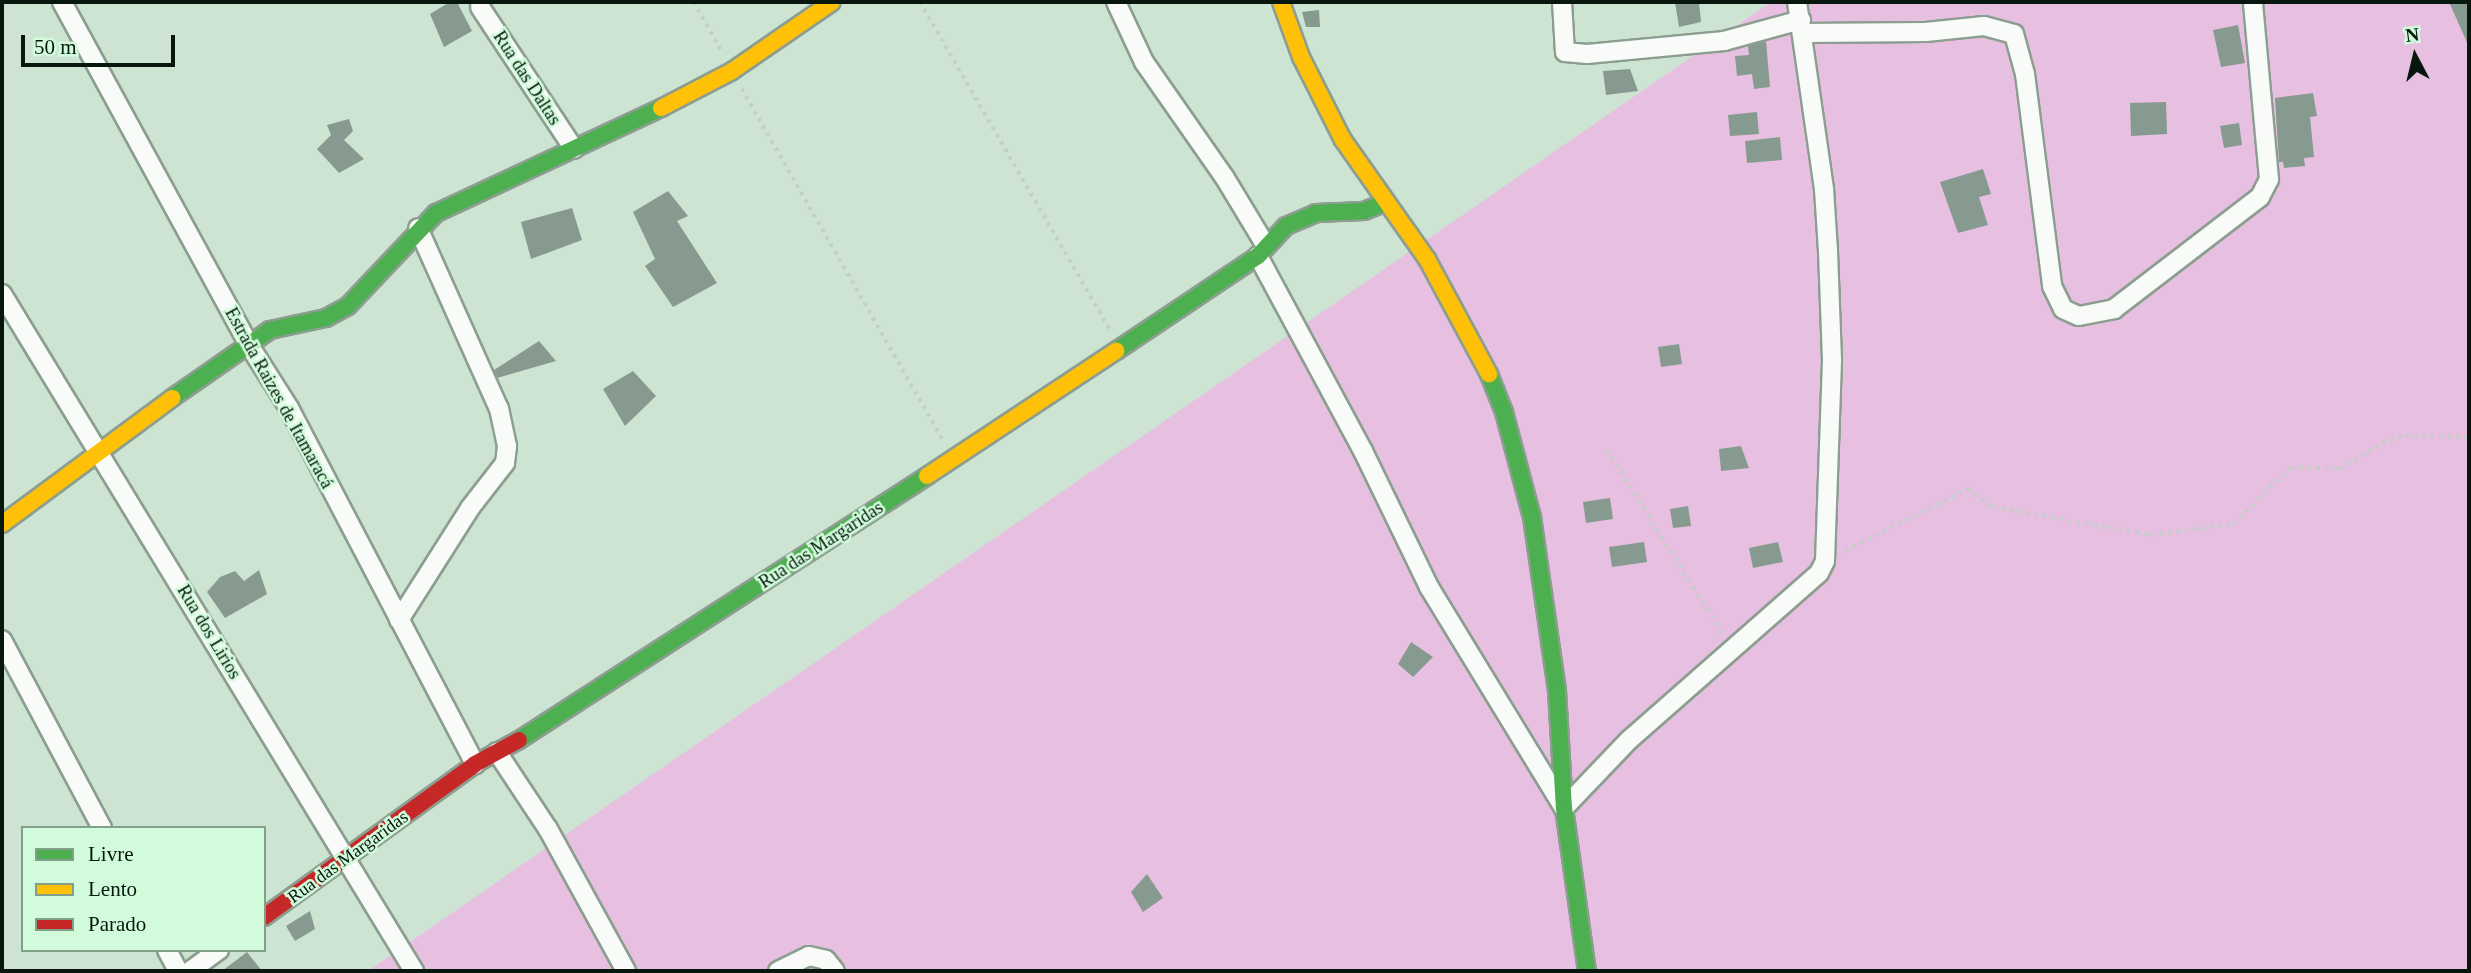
<!DOCTYPE html>
<meta charset="utf-8">
<style>
body{margin:0}
#map{position:relative;width:2471px;height:973px;overflow:hidden;background:#cde4d3;font-family:"Times New Roman",serif}
div>[style]{position:absolute}
[style*='--x']{left:calc(var(--x)*1px);top:calc(var(--y)*1px);width:calc(var(--w)*1px);rotate:calc(var(--a)*1deg)}
.green>*{inset:0;background:#e7c0e1}
.building>*{inset:0;background:#879a90}
.path>*{height:3.5px;margin-top:-1.75px;transform-origin:0;background:repeating-linear-gradient(90deg,#c7cdc9 0 3.5px,transparent 0 8.5px)}
.roads{filter:drop-shadow(2px 0 #8c9e90) drop-shadow(-2px 0 #8c9e90) drop-shadow(0 2px #8c9e90) drop-shadow(0 -2px #8c9e90)}
.street>*{height:18px;margin:-9px;padding:0 9px;transform-origin:9px;border-radius:9px;background:#f8fbf8}
.fast>*{height:16px;margin:-8px;padding:0 8px;transform-origin:8px;border-radius:8px;background:#4caf50}
.slow>*{height:16px;margin:-8px;padding:0 8px;transform-origin:8px;border-radius:8px;background:#ffc107}
.jam>*{height:16px;margin:-8px;padding:0 8px;transform-origin:8px;border-radius:8px;background:#c62828}
span{translate:-50% -50%;white-space:nowrap;text-align:center;line-height:1.15;-webkit-text-stroke:5px #d1fbdb;paint-order:stroke}
.street-label{font-size:18px;color:#08170d}
.frame{position:absolute;inset:0;border:4px solid #08170d;pointer-events:none}
.legend{position:absolute;left:21px;top:826px;width:245px;height:126px;box-sizing:border-box;background:#d1fbdb;border:2px solid #81a089;margin:0;padding:9px 12px;list-style:none;font-size:21px;color:#08170d}
.legend li{display:flex;align-items:center;gap:14px;height:35px}
.legend b{width:35px;border:2px solid #81a089}
.north{position:absolute;left:2380px;top:21px;width:70px;height:70px;-webkit-text-stroke:5px #d1fbdb;paint-order:stroke;rotate:353deg;font-size:19px;font-weight:700;line-height:28px;text-align:center;color:#08170d}
.north::after{content:'';display:block;margin:auto;width:24px;height:32px;background:#08170d;clip-path:polygon(50% 0,100% 100%,50% 72%,0 100%)}
.scale{position:absolute;left:21px;top:35px;width:154px;height:32px;box-sizing:border-box;border:4px solid #08170d;border-top:0;padding-left:9px;font-size:21px;line-height:24px;white-space:nowrap;color:#08170d;-webkit-text-stroke:5px #d1fbdb;paint-order:stroke}
</style>
<div id="map">
<div class="green">
<div style="clip-path:polygon(1771px 2px,2469px 2px,2469px 971px,368px 971px)"></div>
</div>
<div class="building">
<div style="clip-path:polygon(450px 2px,457px 2px,472px 31px,444px 47px,430px 14px)"></div>
<div style="clip-path:polygon(1675px 2px,1699px 2px,1701px 22px,1679px 27px)"></div>
<div style="clip-path:polygon(2449px 2px,2469px 2px,2469px 47px)"></div>
<div style="clip-path:polygon(1319px 10px,1320px 27px,1306px 27px,1302px 12px)"></div>
<div style="clip-path:polygon(2238px 25px,2245px 63px,2221px 67px,2213px 30px)"></div>
<div style="clip-path:polygon(1766px 41px,1770px 87px,1754px 89px,1752px 74px,1737px 76px,1735px 56px,1749px 55px,1748px 46px)"></div>
<div style="clip-path:polygon(1630px 69px,1638px 91px,1606px 95px,1603px 71px)"></div>
<div style="clip-path:polygon(2313px 93px,2317px 116px,2310px 117px,2314px 157px,2304px 158px,2305px 166px,2284px 168px,2283px 162px,2279px 162px,2275px 98px)"></div>
<div style="clip-path:polygon(2166px 102px,2167px 134px,2131px 136px,2130px 103px)"></div>
<div style="clip-path:polygon(1757px 112px,1759px 134px,1730px 136px,1728px 115px)"></div>
<div style="clip-path:polygon(349px 119px,353px 131px,344px 140px,364px 159px,339px 173px,317px 149px,331px 135px,327px 125px)"></div>
<div style="clip-path:polygon(2239px 123px,2242px 145px,2224px 148px,2220px 126px)"></div>
<div style="clip-path:polygon(1780px 137px,1782px 160px,1747px 163px,1745px 141px)"></div>
<div style="clip-path:polygon(1983px 169px,1991px 194px,1979px 197px,1988px 225px,1958px 233px,1940px 182px)"></div>
<div style="clip-path:polygon(668px 191px,688px 216px,677px 221px,717px 283px,673px 307px,645px 266px,655px 259px,633px 212px)"></div>
<div style="clip-path:polygon(572px 208px,582px 240px,531px 259px,521px 222px)"></div>
<div style="clip-path:polygon(539px 341px,556px 361px,497px 378px,494px 370px)"></div>
<div style="clip-path:polygon(1679px 344px,1682px 364px,1661px 367px,1658px 347px)"></div>
<div style="clip-path:polygon(633px 371px,656px 396px,625px 426px,603px 389px)"></div>
<div style="clip-path:polygon(1741px 446px,1749px 468px,1721px 471px,1719px 449px)"></div>
<div style="clip-path:polygon(1610px 498px,1613px 519px,1586px 523px,1583px 502px)"></div>
<div style="clip-path:polygon(1688px 506px,1691px 526px,1673px 528px,1670px 509px)"></div>
<div style="clip-path:polygon(1644px 542px,1647px 562px,1612px 567px,1609px 547px)"></div>
<div style="clip-path:polygon(1778px 542px,1783px 562px,1753px 568px,1749px 548px)"></div>
<div style="clip-path:polygon(259px 570px,267px 594px,225px 618px,207px 592px,220px 577px,235px 571px,244px 581px)"></div>
<div style="clip-path:polygon(1411px 642px,1433px 657px,1413px 677px,1398px 664px)"></div>
<div style="clip-path:polygon(1147px 874px,1163px 898px,1143px 912px,1131px 892px)"></div>
<div style="clip-path:polygon(310px 911px,315px 929px,295px 941px,286px 926px)"></div>
<div style="clip-path:polygon(247px 952px,262px 971px,222px 971px)"></div>
</div>
<div class="path">
<div style="--x:694;--y:2;--w:57;--a:60.8"></div>
<div style="--x:920;--y:2;--w:379;--a:59.9"></div>
<div style="--x:742;--y:89;--w:406;--a:60.2"></div>
<div style="--x:1607;--y:450;--w:218;--a:57.8"></div>
<div style="--x:1845;--y:551;--w:138;--a:-26.8"></div>
<div style="--x:1968;--y:489;--w:31;--a:36"></div>
<div style="--x:1993;--y:507;--w:160;--a:10"></div>
<div style="--x:2151;--y:535;--w:83;--a:-7.6"></div>
<div style="--x:2233;--y:524;--w:81;--a:-44.5"></div>
<div style="--x:2291;--y:467;--w:48;--a:2.4"></div>
<div style="--x:2339;--y:469;--w:50;--a:-31.2"></div>
<div style="--x:2382;--y:443;--w:24;--a:-17"></div>
<div style="--x:2405;--y:436;--w:64;--a:0.9"></div>
</div>
<div class="roads">
<div class="street">
<div style="--x:62;--y:2;--w:387;--a:61.4"></div>
<div style="--x:247;--y:342;--w:78;--a:57.5"></div>
<div style="--x:289;--y:408;--w:402;--a:62.4"></div>
<div style="--x:1116;--y:2;--w:66;--a:65"></div>
<div style="--x:1144;--y:62;--w:141;--a:55.1"></div>
<div style="--x:1225;--y:178;--w:79;--a:58.9"></div>
<div style="--x:1562;--y:2;--w:50;--a:86.6"></div>
<div style="--x:1565;--y:52;--w:22;--a:5"></div>
<div style="--x:1587;--y:54;--w:138;--a:-5.4"></div>
<div style="--x:1724;--y:41;--w:80;--a:-15.3"></div>
<div style="--x:480;--y:7;--w:170;--a:56.5"></div>
<div style="--x:1803;--y:33;--w:123;--a:-0.5"></div>
<div style="--x:1926;--y:32;--w:58;--a:-5.9"></div>
<div style="--x:1984;--y:26;--w:31;--a:15"></div>
<div style="--x:2014;--y:34;--w:41;--a:74.6"></div>
<div style="--x:2025;--y:74;--w:214;--a:82.7"></div>
<div style="--x:2052;--y:286;--w:25;--a:64"></div>
<div style="--x:2063;--y:309;--w:17;--a:24"></div>
<div style="--x:2079;--y:316;--w:36;--a:-11"></div>
<div style="--x:2114;--y:309;--w:184;--a:-37.5"></div>
<div style="--x:2260;--y:197;--w:20;--a:-63"></div>
<div style="--x:2269;--y:179;--w:178;--a:-95.2"></div>
<div style="--x:1258;--y:256;--w:221;--a:61.7"></div>
<div style="--x:1363;--y:451;--w:151;--a:64.1"></div>
<div style="--x:1429;--y:587;--w:259;--a:58.6"></div>
<div style="--x:1564;--y:808;--w:94;--a:-46.3"></div>
<div style="--x:1629;--y:740;--w:253;--a:-41.3"></div>
<div style="--x:1819;--y:573;--w:13;--a:-63"></div>
<div style="--x:1825;--y:561;--w:201;--a:-88"></div>
<div style="--x:1832;--y:360;--w:109;--a:-92.1"></div>
<div style="--x:1828;--y:251;--w:62;--a:-93.7"></div>
<div style="--x:1824;--y:189;--w:189;--a:-98.2"></div>
<div style="--x:2;--y:294;--w:793;--a:58.68"></div>
<div style="--x:399;--y:620;--w:133;--a:-57.6"></div>
<div style="--x:470;--y:508;--w:57;--a:-52.1"></div>
<div style="--x:505;--y:463;--w:17;--a:-83"></div>
<div style="--x:507;--y:446;--w:38;--a:-102"></div>
<div style="--x:499;--y:409;--w:198;--a:-114.1"></div>
<div style="--x:2;--y:640;--w:213;--a:62"></div>
<div style="--x:497;--y:752;--w:92;--a:56.5"></div>
<div style="--x:548;--y:829;--w:162;--a:61.2"></div>
<div style="--x:167;--y:950;--w:24;--a:62"></div>
<div style="--x:190;--y:971;--w:36;--a:-36"></div>
<div style="--x:778;--y:971;--w:34;--a:-26"></div>
<div style="--x:809;--y:956;--w:17;--a:13"></div>
<div style="--x:826;--y:960;--w:14;--a:51"></div>
</div>
<div class="fast">
<div style="--x:1116;--y:351;--w:171;--a:-33.8"></div>
<div style="--x:1258;--y:256;--w:41;--a:-47"></div>
<div style="--x:1286;--y:226;--w:33;--a:-23"></div>
<div style="--x:1316;--y:213;--w:48;--a:-2.4"></div>
<div style="--x:1364;--y:211;--w:24;--a:-22"></div>
<div style="--x:1489;--y:374;--w:41;--a:68.5"></div>
<div style="--x:1504;--y:412;--w:109;--a:75.1"></div>
<div style="--x:1532;--y:517;--w:176;--a:81.8"></div>
<div style="--x:1557;--y:691;--w:117;--a:86.6"></div>
<div style="--x:1564;--y:808;--w:165;--a:82"></div>
<div style="--x:172;--y:398;--w:119;--a:-34.8"></div>
<div style="--x:270;--y:330;--w:57;--a:-12.1"></div>
<div style="--x:326;--y:318;--w:25;--a:-29"></div>
<div style="--x:348;--y:306;--w:128;--a:-46.6"></div>
<div style="--x:436;--y:213;--w:248;--a:-25"></div>
<div style="--x:519;--y:740;--w:486;--a:-32.9"></div>
</div>
<div class="slow">
<div style="--x:1281;--y:2;--w:59;--a:70"></div>
<div style="--x:1301;--y:57;--w:93;--a:63.2"></div>
<div style="--x:1343;--y:140;--w:146;--a:54.8"></div>
<div style="--x:1427;--y:259;--w:131;--a:61.7"></div>
<div style="--x:661;--y:108;--w:80;--a:-27.5"></div>
<div style="--x:732;--y:71;--w:121;--a:-34.6"></div>
<div style="--x:927;--y:476;--w:227;--a:-33.5"></div>
<div style="--x:2;--y:524;--w:212;--a:-36.5"></div>
</div>
<div class="jam">
<div style="--x:264;--y:917;--w:261;--a:-35.9"></div>
<div style="--x:475;--y:764;--w:50;--a:-28.6"></div>
</div>
</div>
<div class="street-label">
<span style="left:527px;top:78px;rotate:57deg">Rua das Daltas</span>
<span style="left:279px;top:398px;rotate:61deg">Estrada Raizes de Itamaracá</span>
<span style="left:821px;top:545px;rotate:-33deg">Rua das Margaridas</span>
<span style="left:209px;top:632px;rotate:59deg">Rua dos Lirios</span>
<span style="left:348px;top:857px;rotate:-36deg">Rua das Margaridas</span>
</div>
<div class="frame"></div>
<ul class="legend">
<li><b style="height:9px;background:#4caf50"></b>Livre</li>
<li><b style="height:9px;background:#ffc107"></b>Lento</li>
<li><b style="height:9px;background:#c62828"></b>Parado</li>
</ul>
<div class="north">N</div>
<div class="scale">50 m</div>
</div>
